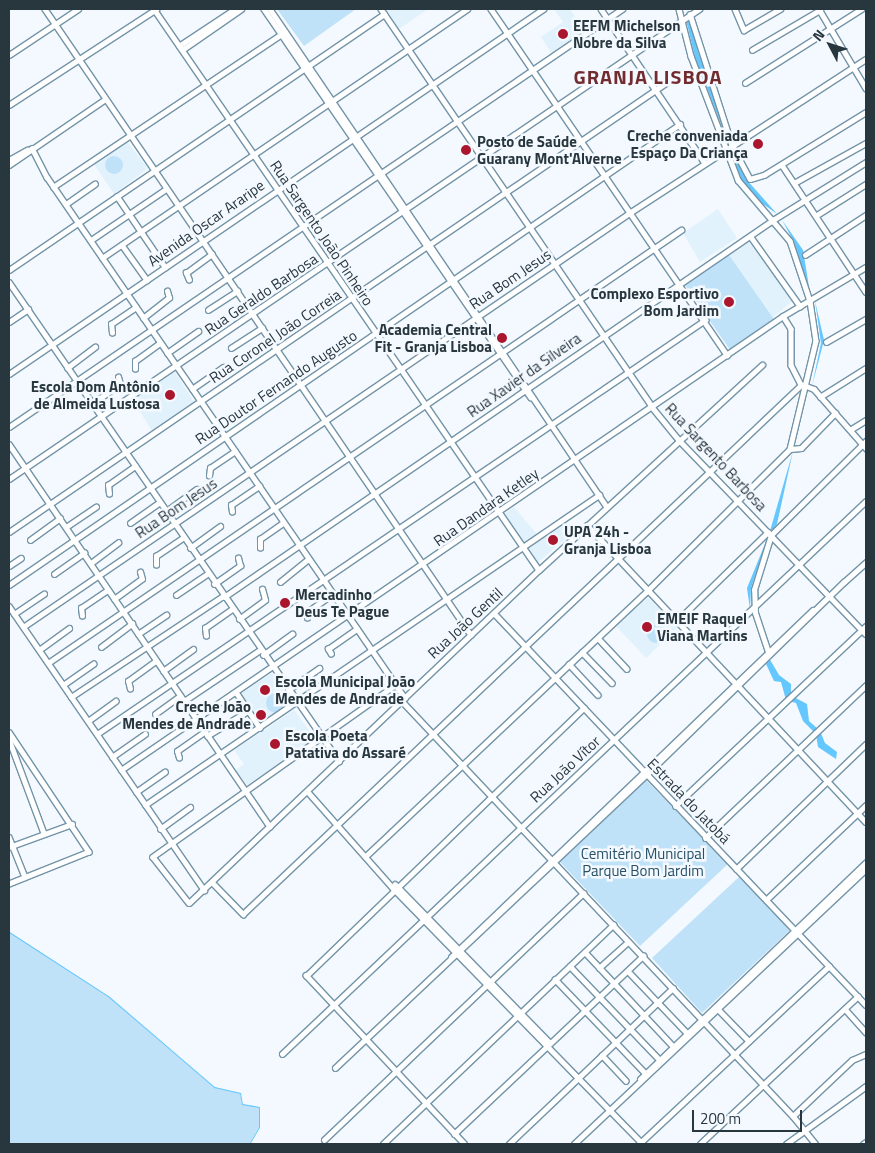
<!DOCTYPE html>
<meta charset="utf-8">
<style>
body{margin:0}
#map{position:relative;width:875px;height:1153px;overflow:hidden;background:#f3f9fe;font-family:"Titillium Web",sans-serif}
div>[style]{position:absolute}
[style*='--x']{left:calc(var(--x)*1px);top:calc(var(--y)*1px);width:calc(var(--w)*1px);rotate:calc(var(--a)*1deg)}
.built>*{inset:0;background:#e1f2fc}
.green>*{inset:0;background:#bfe2f8}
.round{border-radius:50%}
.water>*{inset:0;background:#64c7fd}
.stream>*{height:1px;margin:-0.5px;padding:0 0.5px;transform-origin:0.5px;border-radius:0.5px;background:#64c7fd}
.roads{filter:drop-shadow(1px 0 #7494a8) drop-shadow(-1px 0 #7494a8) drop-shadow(0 1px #7494a8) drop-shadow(0 -1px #7494a8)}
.minor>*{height:4.5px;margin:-2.25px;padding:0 2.25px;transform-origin:2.25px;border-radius:2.25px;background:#fff}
.dots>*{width:14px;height:14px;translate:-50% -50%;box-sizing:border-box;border:2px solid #f3f9fe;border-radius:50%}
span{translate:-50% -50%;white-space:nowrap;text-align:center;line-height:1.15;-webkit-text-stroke:5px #f3f9fe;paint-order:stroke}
.poi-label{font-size:15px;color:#28363e;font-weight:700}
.left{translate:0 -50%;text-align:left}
.right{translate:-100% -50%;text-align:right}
.street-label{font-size:15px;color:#28363e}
.park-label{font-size:15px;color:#275067}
.district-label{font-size:20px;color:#722b2e;font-weight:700;letter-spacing:1px}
.frame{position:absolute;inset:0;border:10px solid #28363e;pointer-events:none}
.north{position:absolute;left:805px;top:20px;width:50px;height:50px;-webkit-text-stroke:4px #f3f9fe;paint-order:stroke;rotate:310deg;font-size:14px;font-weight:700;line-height:20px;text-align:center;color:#28363e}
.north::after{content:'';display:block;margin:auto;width:18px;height:22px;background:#28363e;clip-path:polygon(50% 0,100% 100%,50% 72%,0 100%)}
.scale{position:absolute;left:692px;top:1110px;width:110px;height:22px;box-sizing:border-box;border:2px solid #28363e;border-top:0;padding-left:6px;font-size:15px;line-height:18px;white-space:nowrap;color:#28363e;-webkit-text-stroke:4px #f3f9fe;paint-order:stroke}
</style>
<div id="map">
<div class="built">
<div style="clip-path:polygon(386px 9px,428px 9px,399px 29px)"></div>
<div style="clip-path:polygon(554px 9px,570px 9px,585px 31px,552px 54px,541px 37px,563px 22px)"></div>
<div style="clip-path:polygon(127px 142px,148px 168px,114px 194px,94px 164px)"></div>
<div style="clip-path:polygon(718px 209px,737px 238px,700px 262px,683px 233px)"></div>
<div style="clip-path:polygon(749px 242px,793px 301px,773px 317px,729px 255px)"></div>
<div style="clip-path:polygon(175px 372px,194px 402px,152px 431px,133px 400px)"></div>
<div style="clip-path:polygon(514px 507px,537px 534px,525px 543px,504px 514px)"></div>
<div style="clip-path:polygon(567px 522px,574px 532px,537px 563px,529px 548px)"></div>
<div style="clip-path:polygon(648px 597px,677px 628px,646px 658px,616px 626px)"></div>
<div style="clip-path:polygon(272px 673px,292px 700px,259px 724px,240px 694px)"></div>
<div style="clip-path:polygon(294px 710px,316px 739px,247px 785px,236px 770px,244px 764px,234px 750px)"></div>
</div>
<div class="green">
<div style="clip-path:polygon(277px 9px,356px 9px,304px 46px)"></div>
<div class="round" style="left:105px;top:156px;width:18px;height:18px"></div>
<div style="clip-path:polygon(729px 255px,774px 319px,730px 350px,685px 285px)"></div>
<div class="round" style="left:647px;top:625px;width:18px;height:18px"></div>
<div class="round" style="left:266px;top:693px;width:20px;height:20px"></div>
<div style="clip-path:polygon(645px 779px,728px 864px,640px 946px,559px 861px)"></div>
<div style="clip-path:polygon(739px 877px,790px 930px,702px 1013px,652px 958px)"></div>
<div style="clip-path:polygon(9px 932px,108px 996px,214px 1087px,240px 1093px,242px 1104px,259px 1107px,259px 1127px,249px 1144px,9px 1144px)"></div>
</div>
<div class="water">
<div style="clip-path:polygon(690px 17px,698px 52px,732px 144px,729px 145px,695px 57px,686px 20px)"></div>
<div style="clip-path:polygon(733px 147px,746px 179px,777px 214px,752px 196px,742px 181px,733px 162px)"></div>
<div style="clip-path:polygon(782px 220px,803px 250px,811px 299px,794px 242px)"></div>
<div style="clip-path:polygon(815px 301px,824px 340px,812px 386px,821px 343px)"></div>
<div style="clip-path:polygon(793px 451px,777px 524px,771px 532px,770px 531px)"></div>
<div style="clip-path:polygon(769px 534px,751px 588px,750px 609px,747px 588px)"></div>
<div style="clip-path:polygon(769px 658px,779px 675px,791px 684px,791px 695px,786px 700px,781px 682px,774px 681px,766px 664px)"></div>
<div style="clip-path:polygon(794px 697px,807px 704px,809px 721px,818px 729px,814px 732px,803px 721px,796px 703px,789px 701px)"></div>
<div style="clip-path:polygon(820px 731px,825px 743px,837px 752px,836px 759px,818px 747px,816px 735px)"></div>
</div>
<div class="stream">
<div style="--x:9;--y:932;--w:118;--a:32.9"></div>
<div style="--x:108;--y:996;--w:140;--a:40.6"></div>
<div style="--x:214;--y:1087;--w:27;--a:13"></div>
<div style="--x:240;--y:1093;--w:11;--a:80"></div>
<div style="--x:242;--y:1104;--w:17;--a:10"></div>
<div style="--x:259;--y:1107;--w:20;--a:90"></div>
<div style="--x:259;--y:1127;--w:20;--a:120"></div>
</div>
<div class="roads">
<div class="minor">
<div style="--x:45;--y:9;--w:757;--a:55.76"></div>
<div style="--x:154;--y:9;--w:680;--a:55.54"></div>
<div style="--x:264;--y:9;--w:471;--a:55.5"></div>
<div style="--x:270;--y:9;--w:601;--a:55.91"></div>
<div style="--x:381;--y:9;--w:482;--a:55.7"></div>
<div style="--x:652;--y:407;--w:43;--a:50.7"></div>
<div style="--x:679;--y:440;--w:269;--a:46.1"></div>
<div style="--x:491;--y:9;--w:419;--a:55.7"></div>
<div style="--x:601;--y:9;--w:186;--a:56"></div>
<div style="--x:679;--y:9;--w:49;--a:75.7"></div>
<div style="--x:691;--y:56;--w:133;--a:69.2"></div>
<div style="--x:738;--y:180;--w:80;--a:49.6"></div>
<div style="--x:790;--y:241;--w:63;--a:71.6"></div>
<div style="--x:810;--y:301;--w:40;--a:81.5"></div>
<div style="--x:816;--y:341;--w:111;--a:103.5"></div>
<div style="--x:735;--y:9;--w:23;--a:67"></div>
<div style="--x:744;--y:30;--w:42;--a:-30.3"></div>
<div style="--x:819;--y:9;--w:92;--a:59.3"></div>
<div style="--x:690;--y:14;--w:138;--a:72.2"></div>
<div style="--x:732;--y:145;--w:38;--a:62"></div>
<div style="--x:750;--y:179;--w:15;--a:-16"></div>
<div style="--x:764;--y:175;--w:120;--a:-31.7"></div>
<div style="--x:179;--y:46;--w:67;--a:-33.5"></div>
<div style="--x:182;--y:50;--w:72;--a:-34.8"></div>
<div style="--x:752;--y:50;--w:79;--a:-30.5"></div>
<div style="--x:9;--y:55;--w:83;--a:-33.7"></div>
<div style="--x:745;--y:83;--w:138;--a:-32.5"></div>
<div style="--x:9;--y:105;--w:176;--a:-33.1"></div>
<div style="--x:32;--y:148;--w:33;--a:63"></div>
<div style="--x:47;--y:177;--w:632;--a:55.51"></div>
<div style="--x:9;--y:160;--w:21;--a:-29"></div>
<div style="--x:9;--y:165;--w:115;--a:-34.4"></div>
<div style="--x:782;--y:165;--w:152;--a:56.5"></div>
<div style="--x:794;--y:183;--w:82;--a:-29.1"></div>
<div style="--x:53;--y:187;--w:277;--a:-33.8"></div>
<div style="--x:117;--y:196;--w:86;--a:55.9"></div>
<div style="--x:66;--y:204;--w:35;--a:-35"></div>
<div style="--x:817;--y:215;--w:58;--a:-32.3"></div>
<div style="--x:751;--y:237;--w:85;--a:54.6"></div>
<div style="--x:91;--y:240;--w:91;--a:-34.2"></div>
<div style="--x:122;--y:245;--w:43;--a:54.5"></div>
<div style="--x:805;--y:255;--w:73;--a:-33.3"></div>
<div style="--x:102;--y:258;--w:442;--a:-34.3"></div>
<div style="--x:9;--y:270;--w:454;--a:-34.3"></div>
<div style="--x:189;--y:280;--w:8;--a:-113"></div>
<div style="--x:186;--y:273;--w:32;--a:-36"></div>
<div style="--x:9;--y:282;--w:582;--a:55.44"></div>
<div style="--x:208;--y:310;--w:35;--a:-33"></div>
<div style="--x:783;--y:316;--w:15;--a:58"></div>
<div style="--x:791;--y:329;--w:36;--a:90"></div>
<div style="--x:791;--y:365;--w:22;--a:63"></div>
<div style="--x:143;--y:318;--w:33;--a:-38"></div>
<div style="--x:169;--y:298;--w:7;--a:-106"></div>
<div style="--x:9;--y:322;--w:23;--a:-34"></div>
<div style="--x:112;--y:333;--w:9;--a:-96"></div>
<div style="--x:111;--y:324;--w:30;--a:-34"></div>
<div style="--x:826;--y:342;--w:46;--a:-29.9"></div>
<div style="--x:231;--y:348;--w:37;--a:-33"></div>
<div style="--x:167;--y:353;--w:38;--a:-35"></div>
<div style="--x:67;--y:368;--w:35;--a:-37"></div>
<div style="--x:135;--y:369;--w:8;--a:-90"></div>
<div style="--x:135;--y:361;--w:31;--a:-36"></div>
<div style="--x:9;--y:374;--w:647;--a:-34.35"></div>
<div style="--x:804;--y:385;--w:11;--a:22"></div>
<div style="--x:814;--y:389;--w:79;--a:48.6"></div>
<div style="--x:192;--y:389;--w:38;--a:-35"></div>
<div style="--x:820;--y:397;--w:54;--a:-32.2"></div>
<div style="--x:92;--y:404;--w:34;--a:-36"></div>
<div style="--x:120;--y:384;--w:7;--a:-106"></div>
<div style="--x:9;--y:427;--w:742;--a:-34.29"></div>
<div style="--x:850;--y:430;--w:19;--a:-32"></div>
<div style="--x:9;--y:444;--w:463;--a:55.7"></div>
<div style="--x:790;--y:449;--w:11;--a:-5"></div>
<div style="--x:801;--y:448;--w:49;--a:-45.8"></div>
<div style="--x:209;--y:476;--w:8;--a:-83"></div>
<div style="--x:210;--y:468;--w:30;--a:-34"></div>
<div style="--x:9;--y:479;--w:835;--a:-34.26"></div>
<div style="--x:109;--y:494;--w:9;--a:-96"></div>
<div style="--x:108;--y:485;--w:33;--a:-35"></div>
<div style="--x:165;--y:512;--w:39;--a:-36"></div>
<div style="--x:232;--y:512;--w:7;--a:-98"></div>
<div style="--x:231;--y:505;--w:34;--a:-34"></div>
<div style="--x:130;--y:523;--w:35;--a:-35"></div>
<div style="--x:587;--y:525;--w:407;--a:46.8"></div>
<div style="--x:66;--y:527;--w:36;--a:-34"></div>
<div style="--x:9;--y:532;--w:812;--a:-34.36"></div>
<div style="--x:771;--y:535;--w:134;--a:-44.7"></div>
<div style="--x:30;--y:540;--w:37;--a:-36"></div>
<div style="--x:190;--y:548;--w:37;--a:-36"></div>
<div style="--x:260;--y:548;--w:9;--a:-90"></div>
<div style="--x:260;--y:539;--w:28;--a:-35"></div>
<div style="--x:91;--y:563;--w:34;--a:-37"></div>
<div style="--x:156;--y:565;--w:9;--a:-90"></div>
<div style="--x:156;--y:556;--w:32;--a:-34"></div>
<div style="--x:9;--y:566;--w:14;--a:-34"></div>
<div style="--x:54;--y:574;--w:37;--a:-35"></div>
<div style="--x:280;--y:582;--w:36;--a:-39"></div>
<div style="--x:843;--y:583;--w:31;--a:-42"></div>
<div style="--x:214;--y:584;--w:32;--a:-35"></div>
<div style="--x:240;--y:566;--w:8;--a:-104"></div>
<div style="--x:9;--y:585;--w:814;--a:-34.49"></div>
<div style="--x:176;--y:595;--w:37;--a:-34"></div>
<div style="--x:224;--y:597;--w:666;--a:-34.48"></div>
<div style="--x:773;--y:220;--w:110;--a:-31.9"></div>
<div style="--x:114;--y:599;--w:34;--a:-36"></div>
<div style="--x:142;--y:579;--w:7;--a:-106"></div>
<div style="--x:9;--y:606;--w:345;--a:55.5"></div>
<div style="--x:494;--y:613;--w:540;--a:46.5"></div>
<div style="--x:14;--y:614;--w:36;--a:-34"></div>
<div style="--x:82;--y:616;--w:8;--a:-97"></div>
<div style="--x:81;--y:608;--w:32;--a:-34"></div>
<div style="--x:307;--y:618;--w:6;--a:-90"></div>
<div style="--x:307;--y:612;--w:32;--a:-35"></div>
<div style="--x:239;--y:619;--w:32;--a:-36"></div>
<div style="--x:265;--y:600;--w:11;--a:-105"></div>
<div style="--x:677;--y:621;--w:127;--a:-44.4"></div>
<div style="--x:23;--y:627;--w:736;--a:-34.32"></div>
<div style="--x:631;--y:212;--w:280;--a:-33.1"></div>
<div style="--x:138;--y:634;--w:34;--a:-34"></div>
<div style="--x:206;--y:636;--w:8;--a:-97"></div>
<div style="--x:205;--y:628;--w:33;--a:-35"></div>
<div style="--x:598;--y:638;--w:42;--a:46.9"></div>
<div style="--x:101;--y:647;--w:39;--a:-37"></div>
<div style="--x:39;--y:650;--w:37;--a:-36"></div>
<div style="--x:582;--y:652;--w:43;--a:45.9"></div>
<div style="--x:768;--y:652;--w:41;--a:-108.4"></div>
<div style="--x:755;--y:613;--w:23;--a:-92"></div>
<div style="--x:754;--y:590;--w:58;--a:-72.8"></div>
<div style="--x:331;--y:654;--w:6;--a:-121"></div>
<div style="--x:328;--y:649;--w:35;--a:-35"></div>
<div style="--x:263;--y:655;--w:36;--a:-36"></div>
<div style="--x:48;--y:663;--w:767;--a:-34.37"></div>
<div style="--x:569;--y:664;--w:42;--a:46.9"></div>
<div style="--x:163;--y:671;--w:37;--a:-36"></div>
<div style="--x:63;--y:685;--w:37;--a:-35"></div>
<div style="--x:396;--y:685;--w:298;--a:144.7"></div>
<div style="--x:153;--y:857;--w:58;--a:52"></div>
<div style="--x:189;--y:903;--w:483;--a:-43.6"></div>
<div style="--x:539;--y:570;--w:303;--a:-42.6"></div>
<div style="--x:130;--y:689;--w:8;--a:-104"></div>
<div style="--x:128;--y:681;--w:34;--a:-36"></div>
<div style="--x:288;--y:690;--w:38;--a:-35"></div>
<div style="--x:236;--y:692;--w:43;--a:56.3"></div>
<div style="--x:71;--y:697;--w:182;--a:-33.6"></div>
<div style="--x:184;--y:701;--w:92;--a:-33.9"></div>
<div style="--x:402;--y:701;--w:570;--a:46.71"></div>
<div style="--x:793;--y:1116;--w:36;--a:51"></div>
<div style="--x:155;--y:714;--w:31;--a:-36"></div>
<div style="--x:88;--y:721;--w:34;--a:-36"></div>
<div style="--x:9;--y:732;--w:144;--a:56.3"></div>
<div style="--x:89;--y:852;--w:86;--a:158.2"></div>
<div style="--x:97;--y:734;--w:736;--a:-34.25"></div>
<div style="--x:207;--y:736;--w:48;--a:-31.4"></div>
<div style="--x:9;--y:739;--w:100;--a:69.6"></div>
<div style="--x:112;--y:757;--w:40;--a:-34.9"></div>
<div style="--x:179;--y:758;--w:7;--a:-106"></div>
<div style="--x:177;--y:751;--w:33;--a:-35"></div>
<div style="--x:121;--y:770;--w:803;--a:-34.44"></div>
<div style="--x:783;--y:316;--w:96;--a:-30.6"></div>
<div style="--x:136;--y:792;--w:35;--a:-35"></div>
<div style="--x:308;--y:792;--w:128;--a:48.5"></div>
<div style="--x:393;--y:888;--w:358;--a:45.7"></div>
<div style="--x:145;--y:805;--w:550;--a:-34.33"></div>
<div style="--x:675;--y:806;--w:262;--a:-43.3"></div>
<div style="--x:160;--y:829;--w:37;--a:-36"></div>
<div style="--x:9;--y:837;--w:43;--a:68.2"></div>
<div style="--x:705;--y:838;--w:222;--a:-43.5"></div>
<div style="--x:9;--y:847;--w:67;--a:-20.1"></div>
<div style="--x:367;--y:855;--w:386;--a:-43.3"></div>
<div style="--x:648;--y:590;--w:200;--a:-44.8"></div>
<div style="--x:736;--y:869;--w:180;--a:-43.9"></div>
<div style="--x:212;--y:882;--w:45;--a:45.9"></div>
<div style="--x:243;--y:914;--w:769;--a:-43.47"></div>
<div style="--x:395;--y:884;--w:222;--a:45.7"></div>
<div style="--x:766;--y:900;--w:138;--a:-43.5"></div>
<div style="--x:585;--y:952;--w:129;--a:46.9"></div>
<div style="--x:451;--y:957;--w:501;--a:-43.79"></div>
<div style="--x:570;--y:966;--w:129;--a:46.3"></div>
<div style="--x:599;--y:968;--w:39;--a:-42"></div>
<div style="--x:628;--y:971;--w:86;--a:46.4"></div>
<div style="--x:555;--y:979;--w:132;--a:46.2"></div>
<div style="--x:845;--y:1009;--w:31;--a:48"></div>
<div style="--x:719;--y:1010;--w:43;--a:45.9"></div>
<div style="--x:282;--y:1054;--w:804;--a:-43.44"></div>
<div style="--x:602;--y:1055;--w:35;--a:47"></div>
<div style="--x:335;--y:1068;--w:427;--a:-43.3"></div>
<div style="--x:646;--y:775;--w:277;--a:-44.3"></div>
<div style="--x:640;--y:1079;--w:313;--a:-43.8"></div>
<div style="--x:793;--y:1116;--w:81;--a:-43.5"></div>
<div style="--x:852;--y:1060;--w:15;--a:-23"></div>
<div style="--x:454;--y:1134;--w:260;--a:-43.3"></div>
<div style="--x:324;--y:1140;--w:358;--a:-43.6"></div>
<div style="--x:383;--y:1144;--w:318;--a:-43.6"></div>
<div style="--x:464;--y:1144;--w:231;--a:-133.2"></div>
<div style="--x:306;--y:976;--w:386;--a:-44"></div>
<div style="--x:509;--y:1144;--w:226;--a:-43.6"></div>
<div style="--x:574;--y:1144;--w:401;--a:-43.3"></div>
<div style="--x:639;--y:1144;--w:260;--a:-43.1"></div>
<div style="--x:700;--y:1144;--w:216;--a:-43.1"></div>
<div style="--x:786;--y:1144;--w:99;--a:-35.9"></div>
<div style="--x:863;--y:1144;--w:4;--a:-34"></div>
</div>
</div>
<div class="dots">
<div style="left:563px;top:34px;background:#ab162f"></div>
<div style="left:758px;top:144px;background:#ab162f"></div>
<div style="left:466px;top:150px;background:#ab162f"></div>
<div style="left:729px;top:302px;background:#ab162f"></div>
<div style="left:502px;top:338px;background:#ab162f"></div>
<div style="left:170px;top:395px;background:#ab162f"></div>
<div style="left:553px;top:540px;background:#ab162f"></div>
<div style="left:285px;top:603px;background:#ab162f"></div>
<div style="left:647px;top:627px;background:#ab162f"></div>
<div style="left:265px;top:690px;background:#ab162f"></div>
<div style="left:261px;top:715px;background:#ab162f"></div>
<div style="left:275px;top:744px;background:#ab162f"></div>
</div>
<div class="poi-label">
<span class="left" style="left:573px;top:34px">EEFM Michelson<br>Nobre da Silva</span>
<span class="right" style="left:748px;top:144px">Creche conveniada<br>Espaço Da Criança</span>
<span class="left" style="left:477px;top:150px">Posto de Saúde<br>Guarany Mont'Alverne</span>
<span class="right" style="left:719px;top:302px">Complexo Esportivo<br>Bom Jardim</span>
<span class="right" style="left:492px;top:338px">Academia Central<br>Fit - Granja Lisboa</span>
<span class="right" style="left:160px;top:395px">Escola Dom Antônio<br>de Almeida Lustosa</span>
<span class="left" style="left:564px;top:540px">UPA 24h -<br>Granja Lisboa</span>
<span class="left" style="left:295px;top:603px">Mercadinho<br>Deus Te Pague</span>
<span class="left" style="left:657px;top:627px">EMEIF Raquel<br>Viana Martins</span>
<span class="left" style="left:275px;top:690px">Escola Municipal João<br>Mendes de Andrade</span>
<span class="right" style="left:251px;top:715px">Creche João<br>Mendes de Andrade</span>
<span class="left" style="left:285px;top:744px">Escola Poeta<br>Patativa do Assaré</span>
</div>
<div class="street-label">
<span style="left:206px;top:223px;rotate:-35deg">Avenida Oscar Araripe</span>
<span style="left:322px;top:233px;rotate:56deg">Rua Sargento João Pinheiro</span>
<span style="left:510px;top:279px;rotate:-34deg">Rua Bom Jesus</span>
<span style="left:261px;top:294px;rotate:-34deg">Rua Geraldo Barbosa</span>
<span style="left:275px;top:336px;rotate:-34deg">Rua Coronel João Correia</span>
<span style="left:524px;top:375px;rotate:-35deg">Rua Xavier da Silveira</span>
<span style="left:276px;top:387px;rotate:-34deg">Rua Doutor Fernando Augusto</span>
<span style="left:716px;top:457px;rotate:47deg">Rua Sargento Barbosa</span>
<span style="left:486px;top:507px;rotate:-35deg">Rua Dandara Ketley</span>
<span style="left:176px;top:508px;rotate:-34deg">Rua Bom Jesus</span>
<span style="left:465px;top:623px;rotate:-43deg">Rua João Gentil</span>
<span style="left:565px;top:769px;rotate:-43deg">Rua João Vítor</span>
<span style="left:689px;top:801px;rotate:46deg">Estrada do Jatobá</span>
</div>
<div class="park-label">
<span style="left:643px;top:862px">Cemitério Municipal<br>Parque Bom Jardim</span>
</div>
<div class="district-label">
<span style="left:648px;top:76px">GRANJA LISBOA</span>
</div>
<div class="frame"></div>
<div class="north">N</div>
<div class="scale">200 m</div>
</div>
